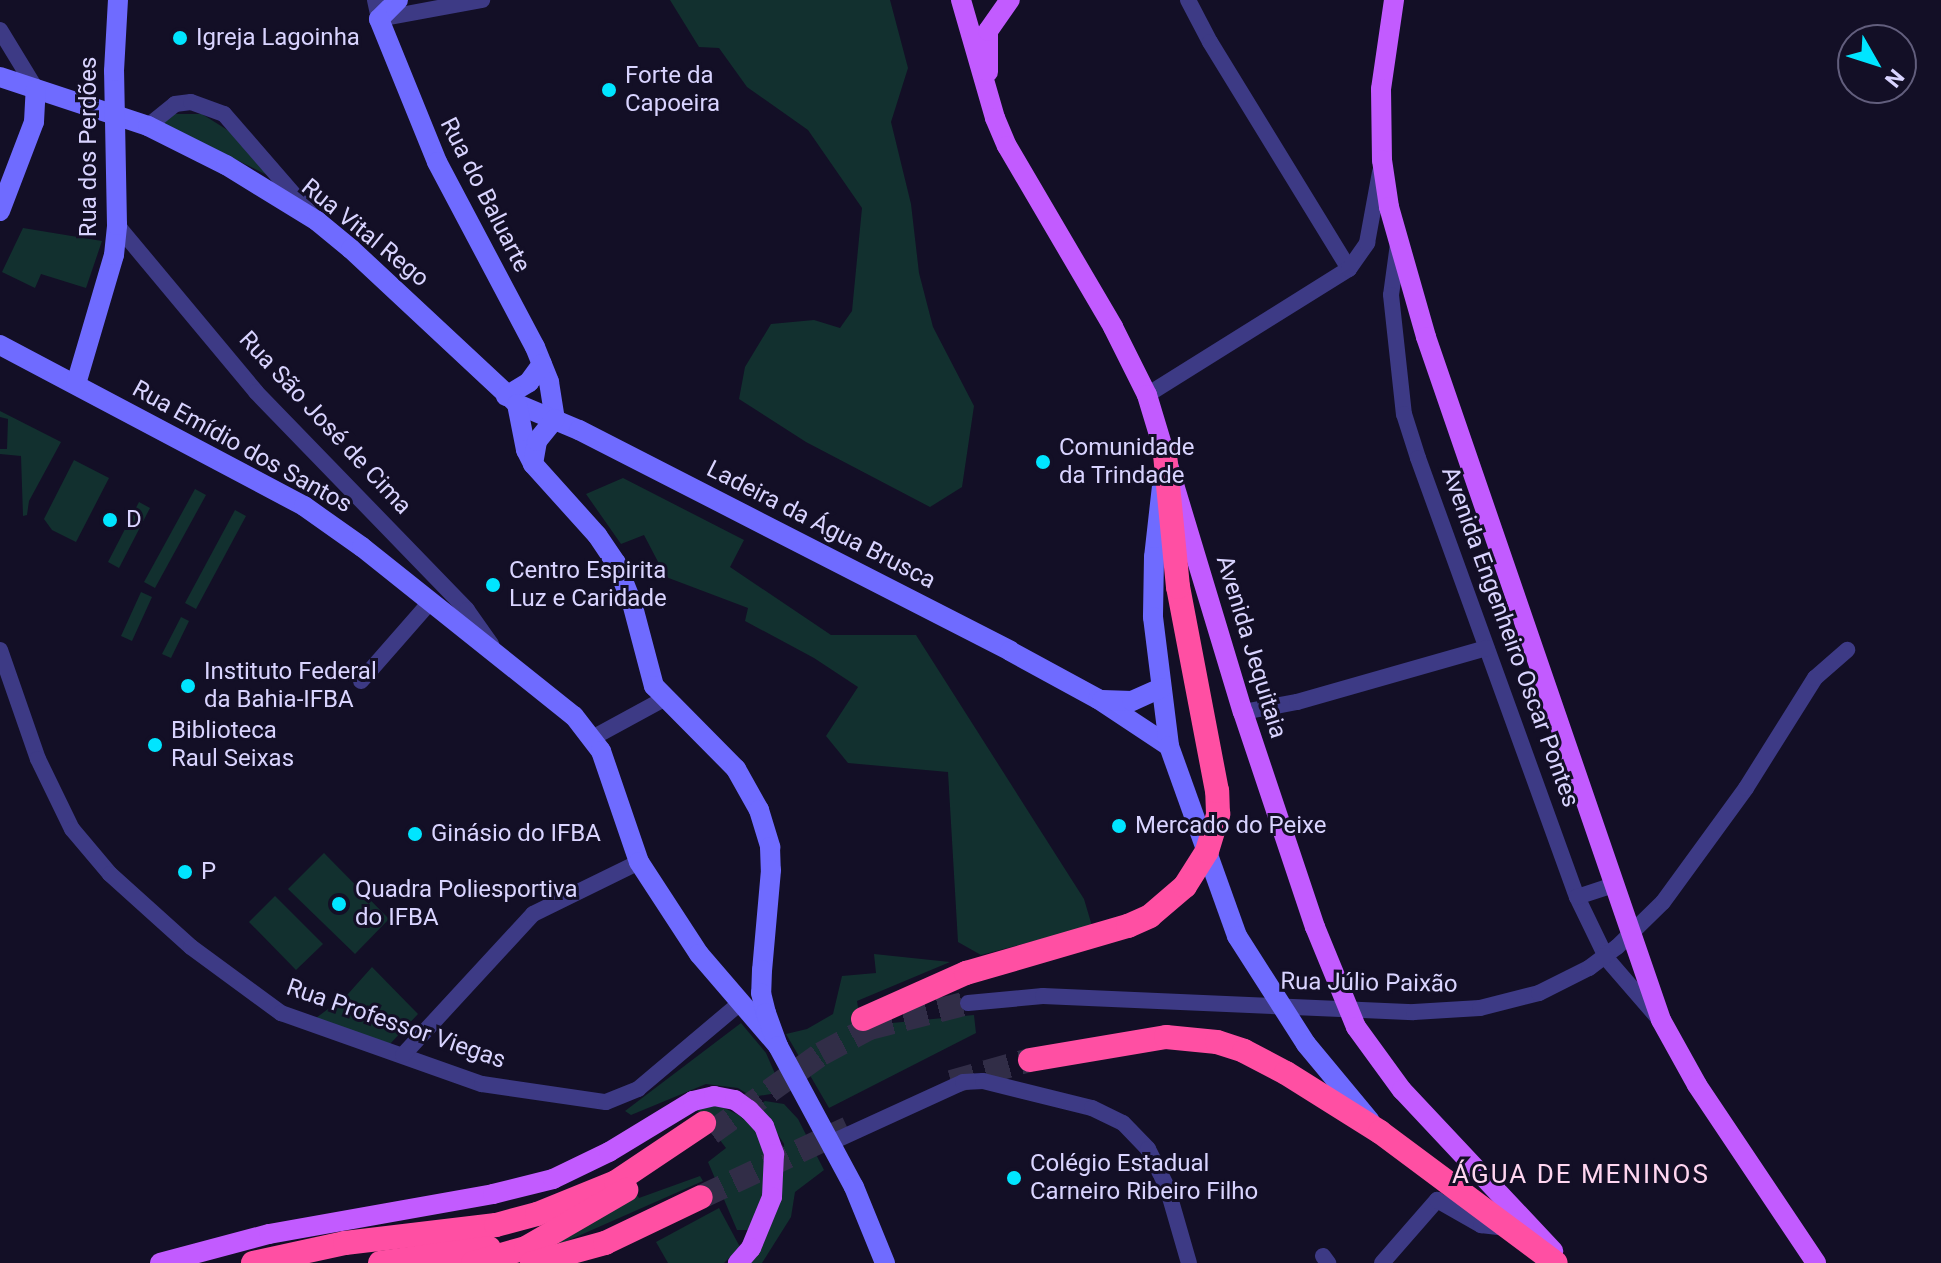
<!DOCTYPE html>
<meta charset="utf-8">
<style>
body{margin:0}
#map{position:relative;width:1941px;height:1263px;overflow:hidden;background:#130f26;font-family:Roboto,sans-serif}
div>[style]{position:absolute}
[style*='--x']{left:calc(var(--x)*1px);top:calc(var(--y)*1px);width:calc(var(--w)*1px);rotate:calc(var(--a)*1deg)}
.green>*{inset:0;background:#12302f}
.highway-tunnel>*{height:24px;margin-top:-12px;transform-origin:0;background:repeating-linear-gradient(90deg,#312d47 0 24px,transparent 0 36px)}
.street>*{height:16px;margin:-8px;padding:0 8px;transform-origin:8px;border-radius:8px;background:#3d3a85}
.secondary>*{height:20px;margin:-10px;padding:0 10px;transform-origin:10px;border-radius:10px;background:#6f6bff}
.primary>*{height:20px;margin:-10px;padding:0 10px;transform-origin:10px;border-radius:10px;background:#c25bff}
.highway>*{height:24px;margin:-12px;padding:0 12px;transform-origin:12px;border-radius:12px;background:#ff4fa3}
.dots>*{width:22px;height:22px;translate:-50% -50%;box-sizing:border-box;border:4px solid #130f26;border-radius:50%}
span{translate:-50% -50%;white-space:nowrap;text-align:center;line-height:1.15;-webkit-text-stroke:6px #130f26;paint-order:stroke}
.poi-label{font-size:24px;color:#d9d4ff}
.left{translate:0 -50%;text-align:left}
.street-label{font-size:24px;color:#d9d4ff}
.neighbourhood-label{font-size:26px;color:#ffd6f0;letter-spacing:2px}
.north{position:absolute;left:1837px;top:24px;width:80px;height:80px;box-sizing:border-box;background:#130f26;border:2px solid #625e7d;border-radius:50%;rotate:129deg;font-size:22px;font-weight:700;line-height:32px;text-align:center;color:#d9d4ff}
.north::after{content:'';display:block;margin:auto;width:28px;height:36px;background:#00e5ff;clip-path:polygon(50% 0,100% 100%,50% 72%,0 100%)}
</style>
<div id="map">
<div class="green">
<div style="clip-path:polygon(670px 0,890px 0,908px 68px,891px 122px,911px 204px,919px 273px,933px 327px,974px 406px,962px 487px,930px 507px,806px 442px,739px 399px,745px 367px,771px 324px,814px 320px,840px 328px,852px 311px,862px 208px,808px 130px,747px 87px,719px 48px,699px 47px)"></div>
<div style="clip-path:polygon(175px 114px,202px 114px,229px 131px,269px 176px,162px 123px)"></div>
<div style="clip-path:polygon(23px 228px,102px 241px,86px 288px,41px 274px,35px 288px,2px 272px)"></div>
<div style="clip-path:polygon(0 411px,61px 442px,29px 501px,27px 515px,23px 516px,21px 456px,0 454px,0 449px,7px 449px,8px 419px,0 417px)"></div>
<div style="clip-path:polygon(74px 460px,109px 478px,76px 542px,52px 530px,44px 519px)"></div>
<div style="clip-path:polygon(623px 478px,744px 540px,730px 567px,831px 635px,916px 635px,1084px 899px,1092px 926px,981px 955px,958px 942px,948px 772px,848px 763px,826px 736px,858px 687px,814px 658px,745px 621px,748px 608px,666px 577px,644px 535px,621px 544px,586px 494px)"></div>
<div style="clip-path:polygon(195px 489px,206px 495px,155px 588px,144px 582px)"></div>
<div style="clip-path:polygon(139px 502px,150px 508px,119px 568px,108px 562px)"></div>
<div style="clip-path:polygon(235px 510px,246px 516px,196px 609px,185px 603px)"></div>
<div style="clip-path:polygon(141px 592px,152px 597px,132px 641px,121px 636px)"></div>
<div style="clip-path:polygon(181px 617px,189px 621px,171px 658px,162px 654px)"></div>
<div style="clip-path:polygon(324px 853px,389px 919px,355px 954px,288px 889px)"></div>
<div style="clip-path:polygon(275px 896px,323px 944px,296px 970px,249px 922px)"></div>
<div style="clip-path:polygon(874px 954px,950px 962px,857px 1001px,861px 1026px,974px 1015px,976px 1033px,829px 1108px,786px 1034px,807px 1029px,833px 1014px,842px 976px,876px 973px)"></div>
<div style="clip-path:polygon(372px 967px,418px 1014px,390px 1044px,316px 1018px,348px 994px)"></div>
<div style="clip-path:polygon(741px 1023px,766px 1053px,783px 1092px,752px 1097px,738px 1088px,706px 1084px,631px 1115px,625px 1111px)"></div>
<div style="clip-path:polygon(765px 1101px,784px 1104px,798px 1119px,824px 1170px,795px 1192px,791px 1217px,762px 1263px,748px 1263px,764px 1240px,783px 1176px,784px 1144px,759px 1105px)"></div>
<div style="clip-path:polygon(716px 1104px,747px 1119px,762px 1141px,768px 1179px,749px 1230px,737px 1230px,708px 1162px,726px 1148px,696px 1109px)"></div>
<div style="clip-path:polygon(700px 1176px,703px 1181px,551px 1248px,634px 1190px,639px 1198px)"></div>
<div style="clip-path:polygon(719px 1208px,740px 1247px,724px 1263px,668px 1263px,656px 1242px)"></div>
</div>
<div class="highway-tunnel">
<div style="--x:951;--y:1082;--w:82;--a:-15.6"></div>
<div style="--x:711;--y:1133;--w:135;--a:-35.7"></div>
<div style="--x:821;--y:1054;--w:55;--a:-28.4"></div>
<div style="--x:869;--y:1028;--w:102;--a:-14.2"></div>
<div style="--x:701;--y:1197;--w:162;--a:-25.1"></div>
</div>
<div class="street">
<div style="--x:375;--y:0;--w:19;--a:78"></div>
<div style="--x:379;--y:19;--w:105;--a:-10.5"></div>
<div style="--x:1188;--y:0;--w:47;--a:62.4"></div>
<div style="--x:1210;--y:42;--w:266;--a:58.5"></div>
<div style="--x:0;--y:30;--w:69;--a:58.6"></div>
<div style="--x:148;--y:126;--w:35;--a:-39"></div>
<div style="--x:175;--y:104;--w:16;--a:-7"></div>
<div style="--x:191;--y:102;--w:35;--a:20"></div>
<div style="--x:224;--y:114;--w:133;--a:49"></div>
<div style="--x:117;--y:225;--w:217;--a:50.2"></div>
<div style="--x:256;--y:392;--w:303;--a:45.9"></div>
<div style="--x:467;--y:610;--w:42;--a:54.8"></div>
<div style="--x:1398;--y:244;--w:51;--a:97.8"></div>
<div style="--x:1391;--y:295;--w:120;--a:83.8"></div>
<div style="--x:1404;--y:414;--w:46;--a:72.3"></div>
<div style="--x:1418;--y:458;--w:467;--a:70.1"></div>
<div style="--x:1577;--y:897;--w:69;--a:64.2"></div>
<div style="--x:1607;--y:959;--w:79;--a:49.1"></div>
<div style="--x:1147;--y:395;--w:238;--a:-32"></div>
<div style="--x:1349;--y:269;--w:32;--a:-55"></div>
<div style="--x:1367;--y:243;--w:72;--a:-79.6"></div>
<div style="--x:0;--y:650;--w:115;--a:70.8"></div>
<div style="--x:38;--y:759;--w:78;--a:64.1"></div>
<div style="--x:72;--y:829;--w:59;--a:49.8"></div>
<div style="--x:110;--y:874;--w:109;--a:42"></div>
<div style="--x:191;--y:947;--w:112;--a:36.3"></div>
<div style="--x:281;--y:1013;--w:213;--a:19.5"></div>
<div style="--x:482;--y:1084;--w:125;--a:8.3"></div>
<div style="--x:606;--y:1102;--w:35;--a:-22"></div>
<div style="--x:638;--y:1089;--w:133;--a:-40.1"></div>
<div style="--x:361;--y:681;--w:106;--a:-48.8"></div>
<div style="--x:1243;--y:712;--w:55;--a:-10.5"></div>
<div style="--x:1297;--y:702;--w:197;--a:-15.9"></div>
<div style="--x:594;--y:737;--w:80;--a:-28.5"></div>
<div style="--x:1577;--y:897;--w:39;--a:-18"></div>
<div style="--x:968;--y:1003;--w:75;--a:-5.3"></div>
<div style="--x:1043;--y:996;--w:371;--a:2.5"></div>
<div style="--x:1414;--y:1012;--w:66;--a:-3.5"></div>
<div style="--x:1480;--y:1008;--w:61;--a:-14.3"></div>
<div style="--x:1539;--y:993;--w:56;--a:-26.6"></div>
<div style="--x:1589;--y:968;--w:35;--a:-37"></div>
<div style="--x:1617;--y:947;--w:64;--a:-44.4"></div>
<div style="--x:1663;--y:902;--w:141;--a:-53.9"></div>
<div style="--x:1746;--y:788;--w:130;--a:-57.9"></div>
<div style="--x:1815;--y:678;--w:43;--a:-41.2"></div>
<div style="--x:403;--y:1055;--w:192;--a:-47.3"></div>
<div style="--x:533;--y:914;--w:118;--a:-26.1"></div>
<div style="--x:830;--y:1143;--w:146;--a:-24.6"></div>
<div style="--x:963;--y:1082;--w:20;--a:-3"></div>
<div style="--x:983;--y:1081;--w:112;--a:13.9"></div>
<div style="--x:1092;--y:1108;--w:34;--a:26"></div>
<div style="--x:1123;--y:1123;--w:36;--a:46"></div>
<div style="--x:1148;--y:1149;--w:42;--a:63.4"></div>
<div style="--x:1167;--y:1187;--w:79;--a:73.9"></div>
<div style="--x:1323;--y:1256;--w:9;--a:54"></div>
<div style="--x:1382;--y:1263;--w:84;--a:-48.9"></div>
<div style="--x:1437;--y:1200;--w:51;--a:29.6"></div>
<div style="--x:1481;--y:1225;--w:24;--a:7"></div>
</div>
<div class="secondary">
<div style="--x:398;--y:0;--w:27;--a:135"></div>
<div style="--x:379;--y:19;--w:154;--a:67.9"></div>
<div style="--x:437;--y:162;--w:209;--a:62.1"></div>
<div style="--x:535;--y:347;--w:38;--a:68"></div>
<div style="--x:549;--y:382;--w:37;--a:81"></div>
<div style="--x:0;--y:77;--w:156;--a:18.3"></div>
<div style="--x:148;--y:126;--w:87;--a:26.6"></div>
<div style="--x:226;--y:165;--w:107;--a:31.6"></div>
<div style="--x:317;--y:221;--w:44;--a:39.5"></div>
<div style="--x:351;--y:249;--w:227;--a:43"></div>
<div style="--x:517;--y:404;--w:67;--a:22.8"></div>
<div style="--x:579;--y:430;--w:484;--a:27.1"></div>
<div style="--x:1010;--y:651;--w:100;--a:28.6"></div>
<div style="--x:1098;--y:699;--w:85;--a:33.5"></div>
<div style="--x:0;--y:211;--w:95;--a:-69.1"></div>
<div style="--x:34;--y:122;--w:33;--a:-87"></div>
<div style="--x:0;--y:345;--w:344;--a:27.9"></div>
<div style="--x:304;--y:506;--w:71;--a:35.3"></div>
<div style="--x:362;--y:547;--w:271;--a:38.6"></div>
<div style="--x:574;--y:716;--w:44;--a:52.4"></div>
<div style="--x:601;--y:751;--w:117;--a:71.1"></div>
<div style="--x:639;--y:862;--w:110;--a:56.9"></div>
<div style="--x:699;--y:954;--w:121;--a:49.3"></div>
<div style="--x:76;--y:384;--w:134;--a:-73.6"></div>
<div style="--x:114;--y:255;--w:30;--a:-84"></div>
<div style="--x:117;--y:225;--w:154;--a:-91.1"></div>
<div style="--x:114;--y:71;--w:71;--a:-86.8"></div>
<div style="--x:506;--y:396;--w:27;--a:-31"></div>
<div style="--x:529;--y:382;--w:22;--a:-54"></div>
<div style="--x:517;--y:404;--w:47;--a:78.9"></div>
<div style="--x:526;--y:450;--w:16;--a:63"></div>
<div style="--x:533;--y:464;--w:96;--a:48"></div>
<div style="--x:597;--y:535;--w:34;--a:56"></div>
<div style="--x:616;--y:563;--w:43;--a:68.2"></div>
<div style="--x:632;--y:603;--w:86;--a:75.2"></div>
<div style="--x:654;--y:686;--w:117;--a:45.3"></div>
<div style="--x:736;--y:769;--w:47;--a:60.7"></div>
<div style="--x:759;--y:810;--w:39;--a:73"></div>
<div style="--x:770;--y:847;--w:23;--a:88"></div>
<div style="--x:771;--y:870;--w:100;--a:95.1"></div>
<div style="--x:762;--y:970;--w:23;--a:92"></div>
<div style="--x:761;--y:993;--w:21;--a:76"></div>
<div style="--x:766;--y:1013;--w:35;--a:70"></div>
<div style="--x:778;--y:1046;--w:160;--a:61.7"></div>
<div style="--x:854;--y:1187;--w:82;--a:67.8"></div>
<div style="--x:533;--y:464;--w:23;--a:-80"></div>
<div style="--x:537;--y:441;--w:28;--a:-51"></div>
<div style="--x:1162;--y:486;--w:71;--a:96.4"></div>
<div style="--x:1154;--y:557;--w:60;--a:91"></div>
<div style="--x:1153;--y:617;--w:130;--a:82.9"></div>
<div style="--x:1169;--y:746;--w:202;--a:70.3"></div>
<div style="--x:1237;--y:936;--w:128;--a:57.4"></div>
<div style="--x:1306;--y:1044;--w:100;--a:50.3"></div>
<div style="--x:1102;--y:700;--w:30;--a:2"></div>
<div style="--x:1132;--y:701;--w:32;--a:-24"></div>
</div>
<div class="primary">
<div style="--x:961;--y:0;--w:123;--a:73.9"></div>
<div style="--x:995;--y:118;--w:30;--a:67"></div>
<div style="--x:1007;--y:146;--w:210;--a:59.6"></div>
<div style="--x:1113;--y:327;--w:76;--a:63.4"></div>
<div style="--x:1147;--y:395;--w:331;--a:73.2"></div>
<div style="--x:1243;--y:712;--w:227;--a:71.5"></div>
<div style="--x:1315;--y:927;--w:108;--a:67.7"></div>
<div style="--x:1356;--y:1027;--w:78;--a:53.9"></div>
<div style="--x:1402;--y:1090;--w:221;--a:46.8"></div>
<div style="--x:1394;--y:0;--w:90;--a:98.3"></div>
<div style="--x:1381;--y:89;--w:71;--a:89.2"></div>
<div style="--x:1382;--y:160;--w:48;--a:81.5"></div>
<div style="--x:1389;--y:207;--w:135;--a:74.1"></div>
<div style="--x:1426;--y:337;--w:722;--a:71.01"></div>
<div style="--x:1661;--y:1020;--w:74;--a:61"></div>
<div style="--x:1697;--y:1085;--w:214;--a:56.2"></div>
<div style="--x:988;--y:72;--w:41;--a:-90"></div>
<div style="--x:988;--y:31;--w:38;--a:-55"></div>
<div style="--x:160;--y:1263;--w:113;--a:-14.9"></div>
<div style="--x:269;--y:1234;--w:228;--a:-10.1"></div>
<div style="--x:493;--y:1194;--w:62;--a:-14"></div>
<div style="--x:553;--y:1179;--w:62;--a:-25.7"></div>
<div style="--x:609;--y:1152;--w:98;--a:-31.3"></div>
<div style="--x:693;--y:1101;--w:22;--a:-13"></div>
<div style="--x:714;--y:1096;--w:21;--a:11"></div>
<div style="--x:735;--y:1100;--w:17;--a:36"></div>
<div style="--x:749;--y:1110;--w:22;--a:47"></div>
<div style="--x:764;--y:1126;--w:30;--a:70"></div>
<div style="--x:774;--y:1154;--w:43;--a:92.7"></div>
<div style="--x:772;--y:1197;--w:55;--a:112.4"></div>
<div style="--x:751;--y:1248;--w:20;--a:131"></div>
</div>
<div class="highway">
<div style="--x:863;--y:1019;--w:113;--a:-24.1"></div>
<div style="--x:966;--y:973;--w:169;--a:-16.2"></div>
<div style="--x:1128;--y:926;--w:24;--a:-24"></div>
<div style="--x:1150;--y:916;--w:46;--a:-40.6"></div>
<div style="--x:1185;--y:886;--w:41;--a:-57.8"></div>
<div style="--x:1207;--y:851;--w:39;--a:-73"></div>
<div style="--x:1218;--y:814;--w:23;--a:-92"></div>
<div style="--x:1217;--y:791;--w:208;--a:-100.8"></div>
<div style="--x:1178;--y:587;--w:134;--a:-95.6"></div>
<div style="--x:1030;--y:1060;--w:138;--a:-9.6"></div>
<div style="--x:1166;--y:1037;--w:51;--a:5.6"></div>
<div style="--x:1217;--y:1042;--w:28;--a:18"></div>
<div style="--x:1244;--y:1051;--w:47;--a:27.6"></div>
<div style="--x:1286;--y:1073;--w:111;--a:32.1"></div>
<div style="--x:1380;--y:1132;--w:219;--a:36.7"></div>
<div style="--x:253;--y:1263;--w:94;--a:-12.3"></div>
<div style="--x:345;--y:1243;--w:152;--a:-6.8"></div>
<div style="--x:496;--y:1225;--w:42;--a:-15"></div>
<div style="--x:537;--y:1214;--w:85;--a:-22.1"></div>
<div style="--x:616;--y:1182;--w:106;--a:-33.8"></div>
<div style="--x:380;--y:1263;--w:110;--a:-7.8"></div>
<div style="--x:473;--y:1263;--w:55;--a:-15.8"></div>
<div style="--x:526;--y:1248;--w:116;--a:-30.1"></div>
<div style="--x:532;--y:1263;--w:76;--a:-15.3"></div>
<div style="--x:605;--y:1243;--w:106;--a:-25.6"></div>
</div>
<div class="dots">
<div style="left:180px;top:38px;background:#00e5ff"></div>
<div style="left:609px;top:90px;background:#00e5ff"></div>
<div style="left:1043px;top:462px;background:#00e5ff"></div>
<div style="left:110px;top:520px;background:#00e5ff"></div>
<div style="left:493px;top:585px;background:#00e5ff"></div>
<div style="left:188px;top:686px;background:#00e5ff"></div>
<div style="left:155px;top:745px;background:#00e5ff"></div>
<div style="left:1119px;top:826px;background:#00e5ff"></div>
<div style="left:415px;top:834px;background:#00e5ff"></div>
<div style="left:185px;top:872px;background:#00e5ff"></div>
<div style="left:339px;top:904px;background:#00e5ff"></div>
<div style="left:1014px;top:1178px;background:#00e5ff"></div>
</div>
<div class="poi-label">
<span class="left" style="left:196px;top:38px">Igreja Lagoinha</span>
<span class="left" style="left:625px;top:90px">Forte da<br>Capoeira</span>
<span class="left" style="left:1059px;top:462px">Comunidade<br>da Trindade</span>
<span class="left" style="left:126px;top:520px">D</span>
<span class="left" style="left:509px;top:585px">Centro Espirita<br>Luz e Caridade</span>
<span class="left" style="left:204px;top:686px">Instituto Federal<br>da Bahia-IFBA</span>
<span class="left" style="left:171px;top:745px">Biblioteca<br>Raul Seixas</span>
<span class="left" style="left:1135px;top:826px">Mercado do Peixe</span>
<span class="left" style="left:431px;top:834px">Ginásio do IFBA</span>
<span class="left" style="left:201px;top:872px">P</span>
<span class="left" style="left:355px;top:904px">Quadra Poliesportiva<br>do IFBA</span>
<span class="left" style="left:1030px;top:1178px">Colégio Estadual<br>Carneiro Ribeiro Filho</span>
</div>
<div class="street-label">
<span style="left:89px;top:147px;rotate:-90deg">Rua dos Perdões</span>
<span style="left:485px;top:195px;rotate:63deg">Rua do Baluarte</span>
<span style="left:365px;top:233px;rotate:39deg">Rua Vital Rego</span>
<span style="left:325px;top:423px;rotate:47deg">Rua São José de Cima</span>
<span style="left:242px;top:447px;rotate:29deg">Rua Emídio dos Santos</span>
<span style="left:821px;top:525px;rotate:27deg">Ladeira da Água Brusca</span>
<span style="left:1510px;top:637px;rotate:70deg">Avenida Engenheiro Oscar Pontes</span>
<span style="left:1251px;top:647px;rotate:73deg">Avenida Jequitaia</span>
<span style="left:1369px;top:983px;rotate:1deg">Rua Júlio Paixão</span>
<span style="left:396px;top:1024px;rotate:19deg">Rua Professor Viegas</span>
</div>
<div class="neighbourhood-label">
<span style="left:1581px;top:1175px">ÁGUA DE MENINOS</span>
</div>
<div class="north">N</div>
</div>
